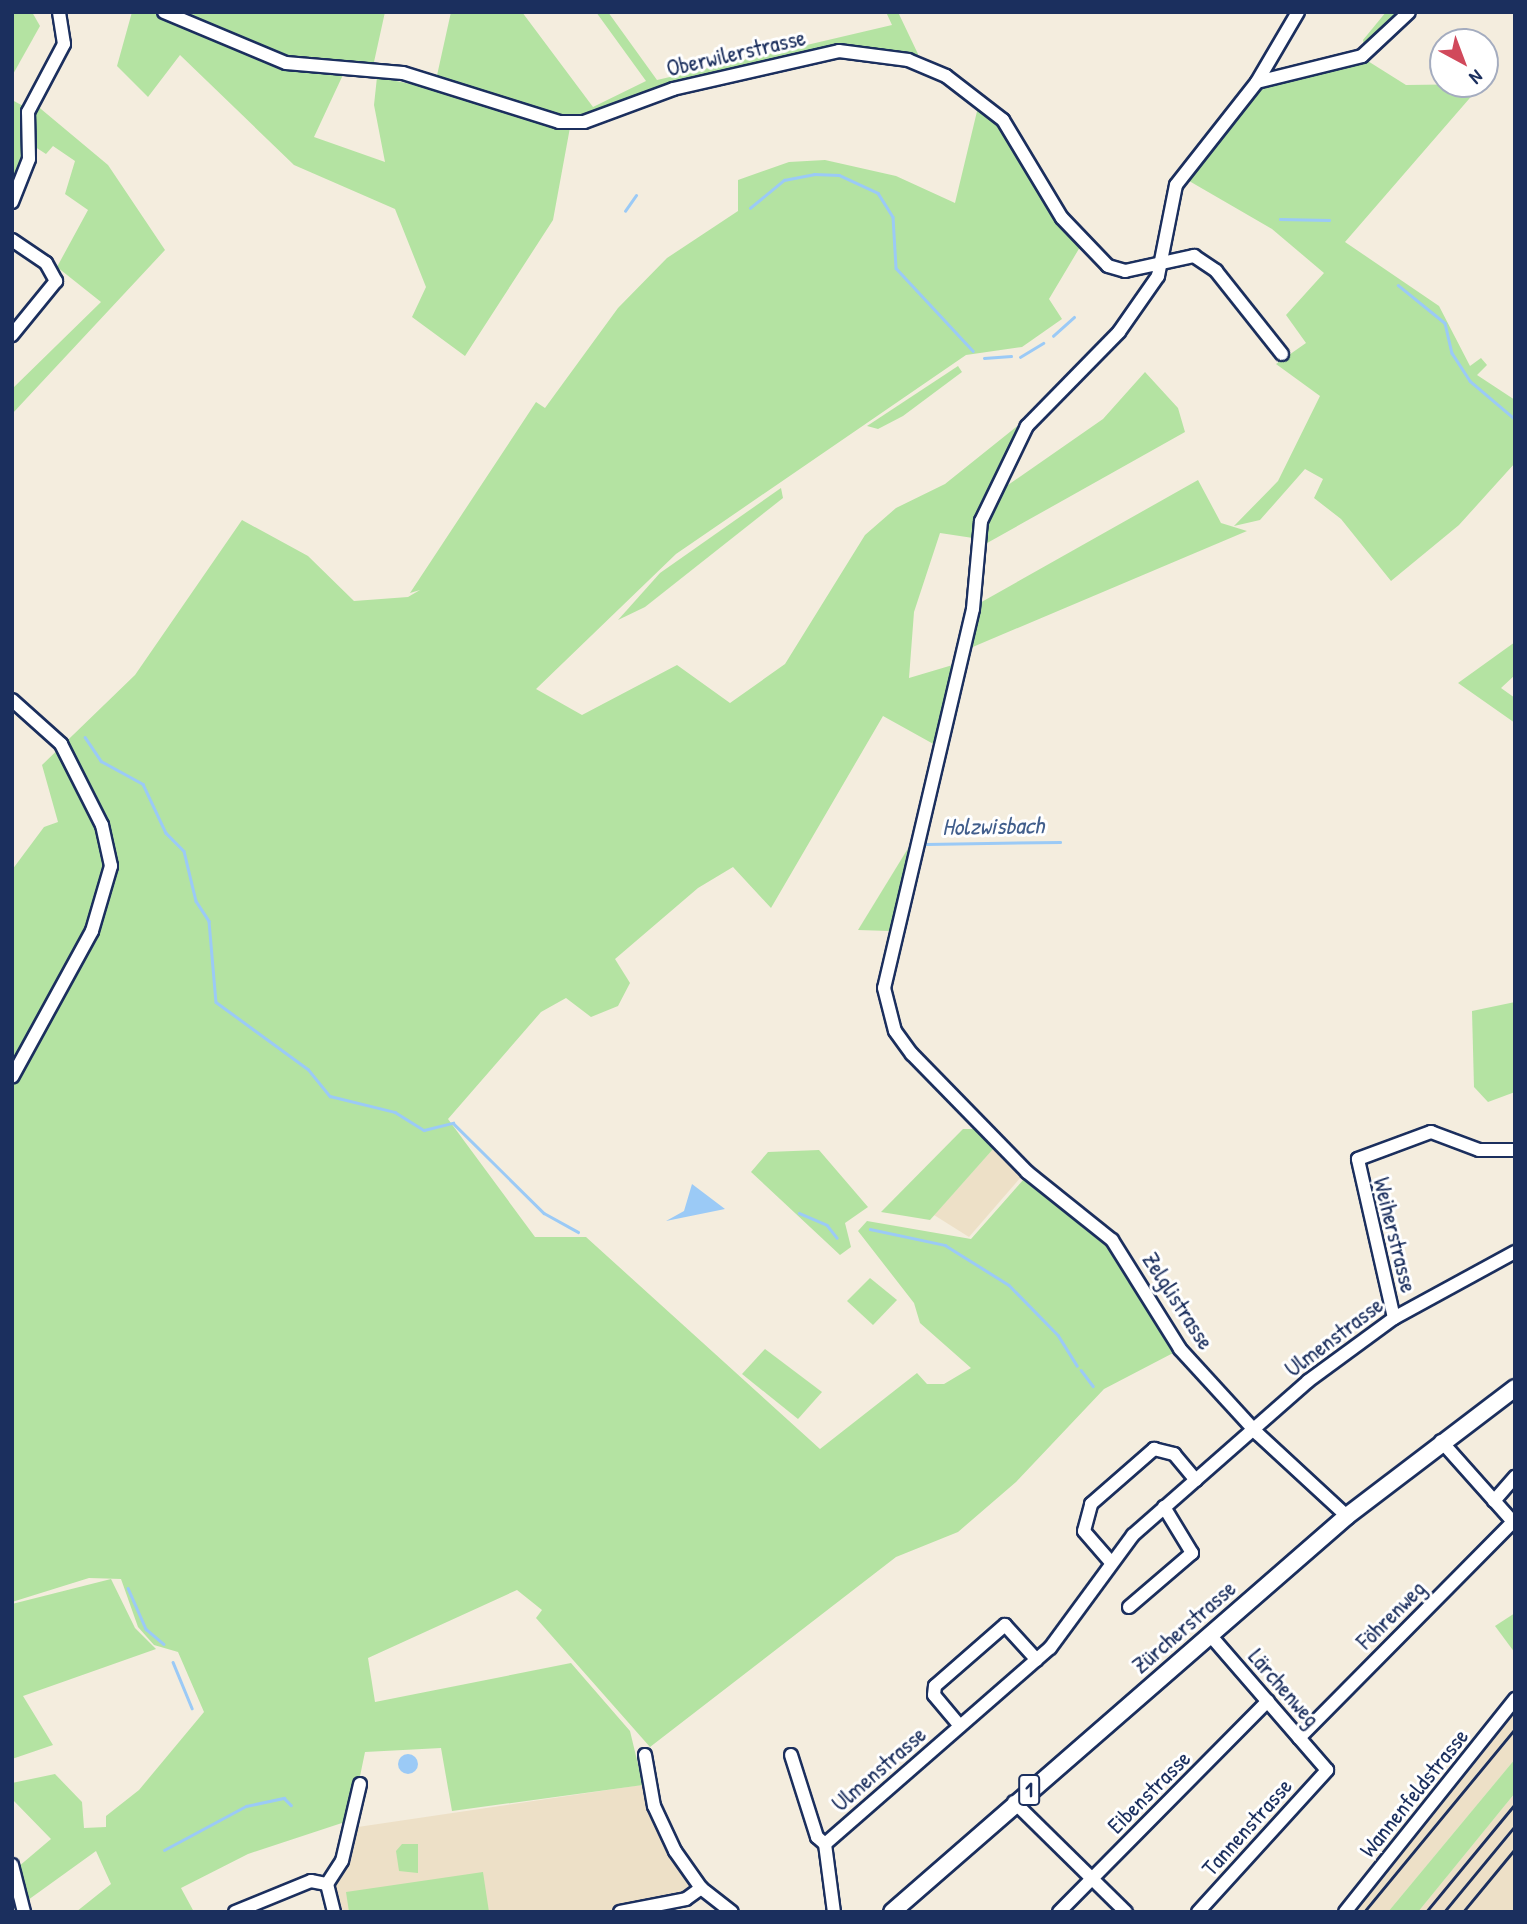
<!DOCTYPE html>
<meta charset="utf-8">
<style>
body{margin:0}
#map{position:relative;width:1527px;height:1924px;overflow:hidden;background:#f4edde;font-family:"Patrick Hand",sans-serif}
div>[style]{position:absolute}
[style*='--x']{left:calc(var(--x)*1px);top:calc(var(--y)*1px);width:calc(var(--w)*1px);rotate:calc(var(--a)*1deg)}
.built>*{inset:0;background:#ede0c7}
.green>*{inset:0;background:#b4e3a2}
.water>*{inset:0;background:#9bcaf6}
.round{border-radius:50%}
.stream>*{height:2.5px;margin:-1.25px;padding:0 1.25px;transform-origin:1.25px;border-radius:1.25px;background:#9bcaf6}
.roads{filter:drop-shadow(2px 0 #1b2f5e) drop-shadow(-2px 0 #1b2f5e) drop-shadow(0 2px #1b2f5e) drop-shadow(0 -2px #1b2f5e)}
.minor>*{height:12px;margin:-6px;padding:0 6px;transform-origin:6px;border-radius:6px;background:#fff}
.major>*{height:16px;margin:-8px;padding:0 8px;transform-origin:8px;border-radius:8px;background:#fff}
.rail>*{height:2.5px;margin:-1.25px;padding:0 1.25px;transform-origin:1.25px;border-radius:1.25px;background:#1b2f5e}
span{translate:-50% -50%;white-space:nowrap;text-align:center;line-height:1.15;-webkit-text-stroke:6px #fff;paint-order:stroke}
.shield-label span{padding:2px 5px;background:#fff;border:2px solid;border-radius:5px;-webkit-text-stroke-width:0}
.shield-label{font-size:21px;color:#1b2f5e;font-weight:700}
.street-label{font-size:23px;color:#1b2f5e}
.water-label{font-size:24px;color:#415e8c;font-style:italic}
.frame{position:absolute;inset:0;border:14px solid #1b2f5e;pointer-events:none}
.north{position:absolute;left:1429px;top:28px;width:70px;height:70px;box-sizing:border-box;background:#fff;border:2px solid #a4acbf;border-radius:50%;rotate:139deg;font-size:19px;font-weight:700;line-height:28px;text-align:center;color:#1b2f5e}
.north::after{content:'';display:block;margin:auto;width:24px;height:32px;background:#d1495b;clip-path:polygon(50% 0,100% 100%,50% 72%,0 100%)}
</style>
<div id="map">
<div class="built">
<div style="clip-path:polygon(994px 1148px,1021px 1177px,969px 1237px,934px 1215px)"></div>
<div style="clip-path:polygon(1515px 1712px,1515px 1759px,1388px 1912px,1352px 1912px)"></div>
<div style="clip-path:polygon(648px 1784px,654px 1806px,701px 1888px,627px 1912px,333px 1912px,327px 1884px,351px 1828px)"></div>
<div style="clip-path:polygon(1515px 1793px,1515px 1912px,1418px 1912px)"></div>
</div>
<div class="green">
<div style="clip-path:polygon(12px 12px,32px 12px,40px 26px,12px 76px)"></div>
<div style="clip-path:polygon(132px 12px,385px 12px,374px 62px,348px 64px,314px 137px,385px 162px,374px 105px,377px 77px,434px 89px,451px 12px,522px 12px,593px 107px,646px 81px,596px 12px,608px 12px,657px 80px,892px 25px,886px 12px,898px 12px,918px 54px,917px 60px,879px 48px,837px 48px,571px 122px,553px 220px,465px 356px,412px 317px,426px 287px,395px 209px,294px 165px,180px 55px,148px 97px,117px 66px)"></div>
<div style="clip-path:polygon(1386px 12px,1405px 12px,1365px 50px,1363px 40px)"></div>
<div style="clip-path:polygon(1363px 58px,1406px 85px,1482px 84px,1345px 242px,1439px 306px,1470px 366px,1481px 358px,1487px 365px,1477px 375px,1515px 400px,1515px 463px,1459px 525px,1391px 581px,1341px 519px,1314px 498px,1323px 479px,1305px 469px,1260px 520px,1234px 526px,1278px 481px,1320px 396px,1276px 364px,1306px 343px,1286px 315px,1324px 273px,1272px 229px,1184px 178px,1258px 86px)"></div>
<div style="clip-path:polygon(12px 100px,27px 108px,35px 104px,108px 165px,165px 250px,12px 414px,12px 389px,101px 302px,57px 267px,88px 210px,65px 194px,75px 161px,53px 146px,46px 154px,29px 143px,12px 192px)"></div>
<div style="clip-path:polygon(979px 103px,1000px 123px,1080px 247px,1049px 299px,1062px 319px,1022px 347px,966px 355px,676px 554px,536px 689px,582px 715px,677px 665px,730px 703px,785px 664px,865px 535px,896px 508px,945px 484px,1020px 424px,973px 538px,940px 533px,914px 612px,909px 678px,956px 664px,937px 746px,883px 716px,771px 908px,733px 867px,698px 888px,615px 959px,630px 983px,618px 1006px,591px 1017px,566px 998px,541px 1012px,448px 1119px,535px 1237px,586px 1237px,820px 1449px,917px 1373px,927px 1384px,944px 1384px,971px 1368px,920px 1323px,914px 1303px,858px 1231px,867px 1221px,971px 1239px,1024px 1179px,1117px 1255px,1175px 1352px,1104px 1389px,1016px 1482px,958px 1532px,896px 1557px,650px 1747px,536px 1618px,542px 1610px,517px 1590px,368px 1658px,375px 1702px,571px 1663px,630px 1731px,643px 1785px,452px 1811px,441px 1748px,365px 1752px,351px 1820px,248px 1854px,181px 1888px,194px 1912px,76px 1912px,111px 1884px,96px 1851px,28px 1900px,18px 1867px,51px 1839px,12px 1799px,12px 1783px,55px 1774px,82px 1802px,84px 1828px,106px 1827px,106px 1816px,139px 1790px,204px 1712px,178px 1652px,154px 1645px,138px 1627px,121px 1579px,89px 1578px,12px 1602px,12px 870px,44px 827px,58px 822px,42px 765px,135px 675px,242px 520px,308px 556px,354px 601px,408px 597px,420px 590px,410px 593px,536px 402px,545px 408px,618px 308px,667px 258px,738px 211px,738px 180px,789px 162px,825px 160px,896px 176px,955px 203px)"></div>
<div style="clip-path:polygon(958px 366px,962px 372px,903px 416px,878px 429px,867px 426px)"></div>
<div style="clip-path:polygon(1145px 372px,1178px 408px,1185px 432px,980px 547px,1003px 481px,1008px 485px,1103px 419px)"></div>
<div style="clip-path:polygon(1198px 480px,1221px 523px,1247px 531px,968px 649px,978px 604px)"></div>
<div style="clip-path:polygon(781px 488px,783px 498px,645px 607px,618px 620px,660px 573px)"></div>
<div style="clip-path:polygon(1515px 642px,1515px 675px,1501px 688px,1515px 698px,1515px 723px,1458px 683px)"></div>
<div style="clip-path:polygon(915px 837px,890px 931px,858px 930px)"></div>
<div style="clip-path:polygon(1515px 1002px,1515px 1092px,1488px 1102px,1474px 1087px,1472px 1011px)"></div>
<div style="clip-path:polygon(963px 1129px,975px 1129px,994px 1148px,930px 1220px,881px 1212px)"></div>
<div style="clip-path:polygon(819px 1150px,868px 1207px,845px 1223px,851px 1247px,840px 1255px,751px 1172px,768px 1152px)"></div>
<div style="clip-path:polygon(870px 1278px,897px 1300px,873px 1325px,847px 1301px)"></div>
<div style="clip-path:polygon(765px 1349px,822px 1392px,798px 1419px,742px 1374px)"></div>
<div style="clip-path:polygon(111px 1579px,135px 1628px,156px 1649px,23px 1696px,53px 1745px,12px 1759px,12px 1604px)"></div>
<div style="clip-path:polygon(1515px 1613px,1515px 1653px,1495px 1626px)"></div>
<div style="clip-path:polygon(1515px 1759px,1515px 1793px,1418px 1912px,1388px 1912px)"></div>
<div style="clip-path:polygon(402px 1844px,418px 1844px,418px 1873px,399px 1871px,396px 1851px)"></div>
<div style="clip-path:polygon(483px 1872px,489px 1912px,349px 1912px,346px 1892px)"></div>
</div>
<div class="water">
<div style="clip-path:polygon(692px 1184px,725px 1209px,666px 1221px,684px 1211px)"></div>
<div class="round" style="left:398px;top:1754px;width:20px;height:20px"></div>
</div>
<div class="stream">
<div style="--x:750;--y:208;--w:44;--a:-39.5"></div>
<div style="--x:784;--y:180;--w:31;--a:-11"></div>
<div style="--x:814;--y:174;--w:25;--a:2"></div>
<div style="--x:839;--y:175;--w:43;--a:24.8"></div>
<div style="--x:878;--y:193;--w:28;--a:58"></div>
<div style="--x:893;--y:217;--w:51;--a:86.6"></div>
<div style="--x:896;--y:268;--w:113;--a:47.1"></div>
<div style="--x:625;--y:211;--w:19;--a:-55"></div>
<div style="--x:1280;--y:219;--w:49;--a:1.2"></div>
<div style="--x:1398;--y:285;--w:60;--a:39"></div>
<div style="--x:1445;--y:323;--w:31;--a:77"></div>
<div style="--x:1452;--y:353;--w:33;--a:57"></div>
<div style="--x:1470;--y:381;--w:59;--a:40.2"></div>
<div style="--x:1053;--y:336;--w:28;--a:-42"></div>
<div style="--x:1020;--y:357;--w:27;--a:-31"></div>
<div style="--x:984;--y:358;--w:27;--a:-4"></div>
<div style="--x:85;--y:737;--w:29;--a:56"></div>
<div style="--x:101;--y:761;--w:48;--a:28.7"></div>
<div style="--x:143;--y:784;--w:54;--a:64.9"></div>
<div style="--x:166;--y:833;--w:25;--a:45"></div>
<div style="--x:184;--y:851;--w:51;--a:76.5"></div>
<div style="--x:196;--y:901;--w:24;--a:57"></div>
<div style="--x:209;--y:921;--w:81;--a:85.1"></div>
<div style="--x:216;--y:1002;--w:114;--a:36.1"></div>
<div style="--x:308;--y:1069;--w:35;--a:51"></div>
<div style="--x:330;--y:1096;--w:67;--a:13.8"></div>
<div style="--x:395;--y:1112;--w:34;--a:32"></div>
<div style="--x:424;--y:1130;--w:30;--a:-14"></div>
<div style="--x:453;--y:1123;--w:128;--a:44.7"></div>
<div style="--x:544;--y:1213;--w:39;--a:29"></div>
<div style="--x:926;--y:844;--w:134;--a:-0.9"></div>
<div style="--x:799;--y:1213;--w:30;--a:23"></div>
<div style="--x:827;--y:1225;--w:16;--a:52"></div>
<div style="--x:870;--y:1229;--w:77;--a:12"></div>
<div style="--x:945;--y:1245;--w:75;--a:32"></div>
<div style="--x:1009;--y:1285;--w:70;--a:45.6"></div>
<div style="--x:1058;--y:1335;--w:36;--a:58"></div>
<div style="--x:1081;--y:1370;--w:20;--a:53"></div>
<div style="--x:128;--y:1588;--w:45;--a:66.3"></div>
<div style="--x:146;--y:1629;--w:23;--a:40"></div>
<div style="--x:173;--y:1662;--w:50;--a:67.6"></div>
<div style="--x:164;--y:1850;--w:93;--a:-28.2"></div>
<div style="--x:246;--y:1806;--w:39;--a:-12"></div>
<div style="--x:284;--y:1798;--w:10;--a:45"></div>
</div>
<div class="roads">
<div class="minor">
<div style="--x:164;--y:12;--w:132;--a:22.7"></div>
<div style="--x:286;--y:63;--w:117;--a:4.9"></div>
<div style="--x:403;--y:73;--w:164;--a:17.4"></div>
<div style="--x:559;--y:122;--w:25;--a:0"></div>
<div style="--x:584;--y:122;--w:95;--a:-20.3"></div>
<div style="--x:673;--y:89;--w:170;--a:-12.9"></div>
<div style="--x:839;--y:51;--w:70;--a:7.4"></div>
<div style="--x:908;--y:60;--w:41;--a:22.8"></div>
<div style="--x:946;--y:76;--w:72;--a:37.7"></div>
<div style="--x:1003;--y:120;--w:114;--a:59"></div>
<div style="--x:1062;--y:218;--w:66;--a:46.2"></div>
<div style="--x:1108;--y:266;--w:18;--a:16"></div>
<div style="--x:1125;--y:271;--w:71;--a:-12.3"></div>
<div style="--x:1194;--y:256;--w:27;--a:34"></div>
<div style="--x:1216;--y:271;--w:106;--a:51.5"></div>
<div style="--x:1298;--y:12;--w:81;--a:120.4"></div>
<div style="--x:1257;--y:82;--w:131;--a:128.2"></div>
<div style="--x:1176;--y:185;--w:93;--a:101.2"></div>
<div style="--x:1158;--y:276;--w:68;--a:124.9"></div>
<div style="--x:1119;--y:332;--w:132;--a:134.4"></div>
<div style="--x:1027;--y:426;--w:106;--a:115.8"></div>
<div style="--x:981;--y:521;--w:88;--a:95.2"></div>
<div style="--x:973;--y:609;--w:389;--a:103.2"></div>
<div style="--x:884;--y:988;--w:44;--a:75.7"></div>
<div style="--x:895;--y:1031;--w:29;--a:54"></div>
<div style="--x:912;--y:1054;--w:165;--a:45.7"></div>
<div style="--x:1027;--y:1172;--w:109;--a:38.7"></div>
<div style="--x:1112;--y:1240;--w:128;--a:58"></div>
<div style="--x:1180;--y:1349;--w:115;--a:47.5"></div>
<div style="--x:1258;--y:1434;--w:121;--a:42.7"></div>
<div style="--x:1257;--y:82;--w:108;--a:-13.9"></div>
<div style="--x:1362;--y:56;--w:64;--a:-43.1"></div>
<div style="--x:12;--y:202;--w:46;--a:-68.4"></div>
<div style="--x:29;--y:159;--w:47;--a:-91.2"></div>
<div style="--x:28;--y:112;--w:77;--a:-62.1"></div>
<div style="--x:64;--y:44;--w:32;--a:-99"></div>
<div style="--x:12;--y:240;--w:41;--a:34.1"></div>
<div style="--x:46;--y:263;--w:21;--a:61"></div>
<div style="--x:56;--y:281;--w:70;--a:129.2"></div>
<div style="--x:12;--y:700;--w:66;--a:41.9"></div>
<div style="--x:61;--y:744;--w:91;--a:63.2"></div>
<div style="--x:102;--y:825;--w:42;--a:77.6"></div>
<div style="--x:111;--y:866;--w:68;--a:106.3"></div>
<div style="--x:92;--y:931;--w:166;--a:118.7"></div>
<div style="--x:1394;--y:1318;--w:163;--a:-102.8"></div>
<div style="--x:1358;--y:1159;--w:78;--a:-20.3"></div>
<div style="--x:1431;--y:1132;--w:51;--a:20.6"></div>
<div style="--x:1479;--y:1150;--w:36;--a:0"></div>
<div style="--x:1441;--y:1441;--w:111;--a:48.3"></div>
<div style="--x:1494;--y:1501;--w:32;--a:-49"></div>
<div style="--x:1109;--y:1560;--w:38;--a:-131"></div>
<div style="--x:1084;--y:1531;--w:28;--a:-75"></div>
<div style="--x:1091;--y:1504;--w:84;--a:-41.1"></div>
<div style="--x:1154;--y:1449;--w:21;--a:14"></div>
<div style="--x:1174;--y:1454;--w:34;--a:50"></div>
<div style="--x:1129;--y:1607;--w:83;--a:-40.6"></div>
<div style="--x:1192;--y:1553;--w:54;--a:-121.3"></div>
<div style="--x:960;--y:1726;--w:40;--a:-130"></div>
<div style="--x:934;--y:1695;--w:9;--a:-84"></div>
<div style="--x:935;--y:1686;--w:93;--a:-41.1"></div>
<div style="--x:1005;--y:1625;--w:47;--a:47.6"></div>
<div style="--x:1299;--y:1738;--w:304;--a:-45.3"></div>
<div style="--x:645;--y:1755;--w:52;--a:80"></div>
<div style="--x:654;--y:1806;--w:50;--a:65"></div>
<div style="--x:675;--y:1851;--w:45;--a:54.9"></div>
<div style="--x:701;--y:1888;--w:39;--a:38"></div>
<div style="--x:791;--y:1755;--w:86;--a:72.4"></div>
<div style="--x:817;--y:1837;--w:11;--a:41"></div>
<div style="--x:825;--y:1844;--w:69;--a:82.5"></div>
<div style="--x:1014;--y:1802;--w:157;--a:44.5"></div>
<div style="--x:825;--y:1844;--w:298;--a:-41.1"></div>
<div style="--x:1050;--y:1648;--w:140;--a:-53.7"></div>
<div style="--x:1133;--y:1535;--w:233;--a:-41.3"></div>
<div style="--x:1308;--y:1381;--w:107;--a:-36.2"></div>
<div style="--x:1394;--y:1318;--w:138;--a:-28.6"></div>
<div style="--x:12;--y:1865;--w:49;--a:75.7"></div>
<div style="--x:327;--y:1884;--w:27;--a:-57"></div>
<div style="--x:342;--y:1861;--w:79;--a:-76.8"></div>
<div style="--x:327;--y:1884;--w:29;--a:76"></div>
<div style="--x:235;--y:1912;--w:82;--a:-22.2"></div>
<div style="--x:311;--y:1881;--w:16;--a:11"></div>
<div style="--x:620;--y:1912;--w:67;--a:-11.1"></div>
<div style="--x:686;--y:1899;--w:19;--a:-36"></div>
<div style="--x:1059;--y:1912;--w:297;--a:-45.3"></div>
<div style="--x:1198;--y:1912;--w:192;--a:-47.7"></div>
<div style="--x:1327;--y:1770;--w:179;--a:-130.9"></div>
<div style="--x:1345;--y:1912;--w:273;--a:-51.4"></div>
</div>
<div class="major">
<div style="--x:892;--y:1912;--w:603;--a:-41.03"></div>
<div style="--x:1347;--y:1516;--w:211;--a:-37.3"></div>
</div>
</div>
<div class="rail">
<div style="--x:1364;--y:1912;--w:237;--a:-50.5"></div>
<div style="--x:1426;--y:1912;--w:140;--a:-50.5"></div>
<div style="--x:1444;--y:1912;--w:112;--a:-50.5"></div>
<div style="--x:1463;--y:1912;--w:82;--a:-50.5"></div>
</div>
<div class="shield-label">
<span style="left:1029px;top:1790px">1</span>
</div>
<div class="street-label">
<span style="left:736px;top:53px;rotate:-13deg">Oberwilerstrasse</span>
<span style="left:1395px;top:1235px;rotate:76deg">Weiherstrasse</span>
<span style="left:1178px;top:1301px;rotate:57deg">Zelglistrasse</span>
<span style="left:1334px;top:1337px;rotate:-37deg">Ulmenstrasse</span>
<span style="left:1391px;top:1615px;rotate:-45deg">Föhrenweg</span>
<span style="left:1184px;top:1627px;rotate:-41deg">Zürcherstrasse</span>
<span style="left:1284px;top:1688px;rotate:49deg">Lärchenweg</span>
<span style="left:879px;top:1769px;rotate:-41deg">Ulmenstrasse</span>
<span style="left:1149px;top:1792px;rotate:-45deg">Eibenstrasse</span>
<span style="left:1414px;top:1793px;rotate:-51deg">Wannenfeldstrasse</span>
<span style="left:1247px;top:1827px;rotate:-48deg">Tannenstrasse</span>
</div>
<div class="water-label">
<span style="left:993px;top:826px;rotate:-1deg">Holzwisbach</span>
</div>
<div class="frame"></div>
<div class="north">N</div>
</div>
